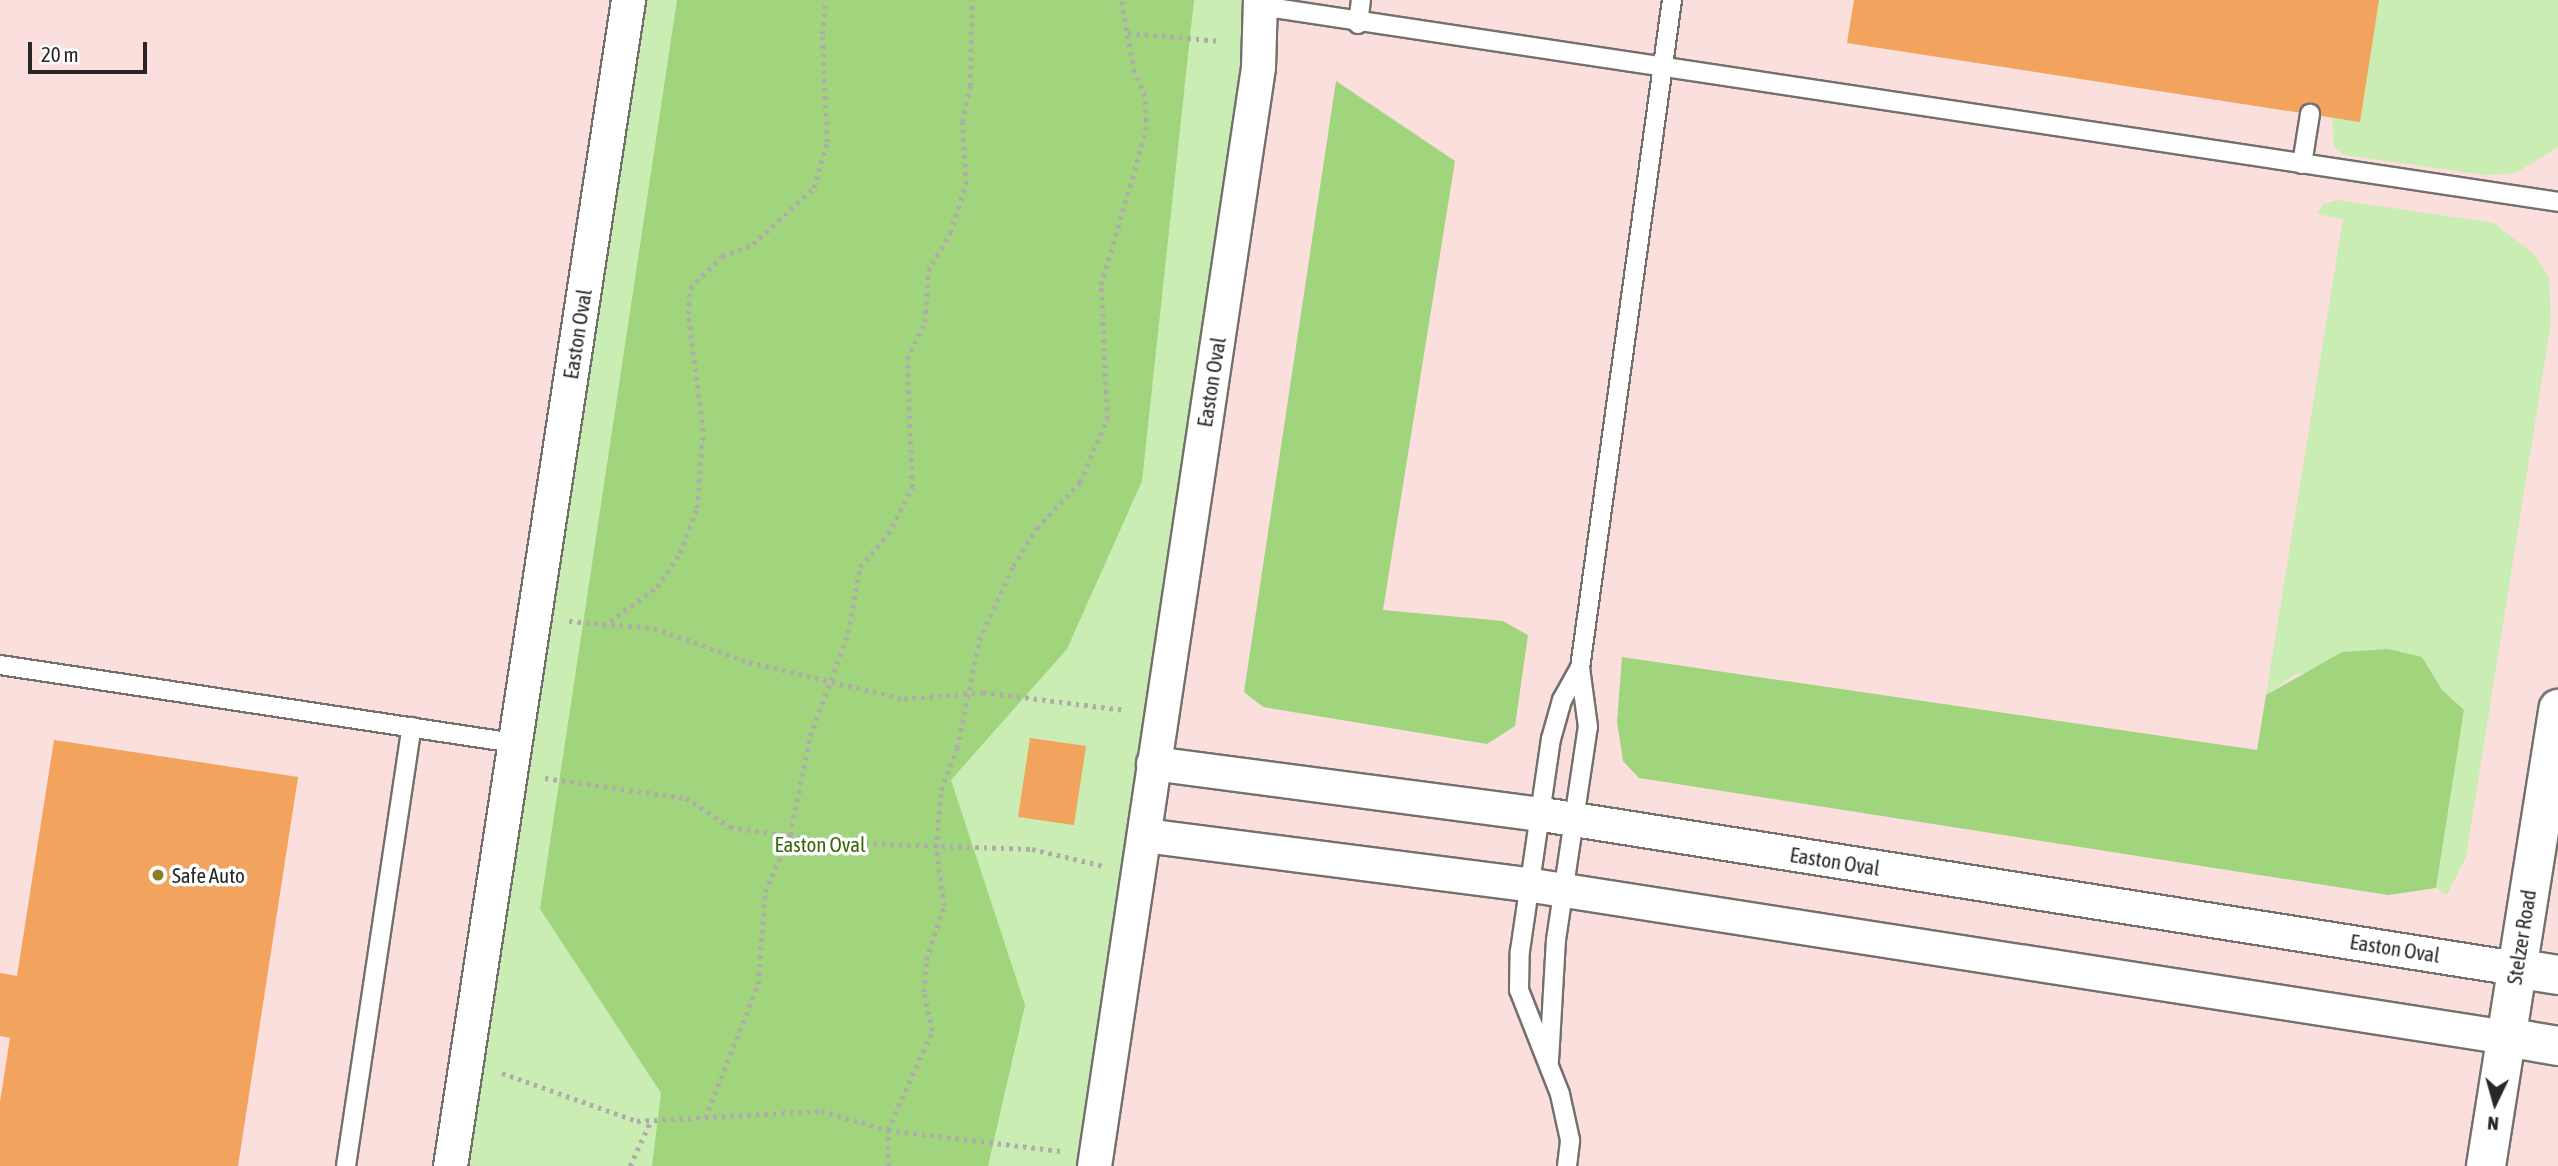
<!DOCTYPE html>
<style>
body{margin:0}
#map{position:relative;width:2558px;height:1166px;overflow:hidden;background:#f4efec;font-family:"Asap Condensed",sans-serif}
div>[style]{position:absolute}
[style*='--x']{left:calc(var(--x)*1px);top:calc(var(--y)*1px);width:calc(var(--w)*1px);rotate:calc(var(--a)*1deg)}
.commercial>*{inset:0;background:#fadfdd}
.green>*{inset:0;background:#c9edb2}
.forest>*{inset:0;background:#a0d57e}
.building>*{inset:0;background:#f2a35d}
.path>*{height:4.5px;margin-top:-2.25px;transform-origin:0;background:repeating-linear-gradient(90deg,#b0acaa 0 3.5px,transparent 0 8.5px)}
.roads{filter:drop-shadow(2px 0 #74706d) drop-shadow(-2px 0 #74706d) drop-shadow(0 2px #74706d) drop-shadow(0 -2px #74706d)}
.service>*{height:18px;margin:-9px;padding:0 9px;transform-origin:9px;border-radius:9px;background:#fff}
.minor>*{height:33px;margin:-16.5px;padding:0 16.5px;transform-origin:16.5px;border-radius:16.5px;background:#fff}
.tertiary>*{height:38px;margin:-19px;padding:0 19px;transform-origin:19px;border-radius:19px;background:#fff}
.primary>*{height:38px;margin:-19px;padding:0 19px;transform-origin:19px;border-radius:19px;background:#fff}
.dots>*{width:19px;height:19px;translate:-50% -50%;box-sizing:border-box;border:4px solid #fff;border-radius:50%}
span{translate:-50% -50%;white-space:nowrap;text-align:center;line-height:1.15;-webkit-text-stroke:7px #fff;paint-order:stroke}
.street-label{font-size:21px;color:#292726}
.park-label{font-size:21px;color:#38660b}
.poi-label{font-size:21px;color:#292726}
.left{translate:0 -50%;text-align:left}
.north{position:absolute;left:2460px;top:1068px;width:70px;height:70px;-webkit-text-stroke:5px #fff;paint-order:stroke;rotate:185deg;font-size:19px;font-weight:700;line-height:28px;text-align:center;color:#292726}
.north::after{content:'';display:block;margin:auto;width:24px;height:32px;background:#292726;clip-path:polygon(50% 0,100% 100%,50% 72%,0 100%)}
.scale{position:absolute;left:28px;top:42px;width:119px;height:32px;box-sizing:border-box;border:4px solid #292726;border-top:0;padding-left:9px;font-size:21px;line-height:24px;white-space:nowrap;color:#292726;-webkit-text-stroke:5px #fff;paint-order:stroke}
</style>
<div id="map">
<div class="commercial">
<div style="clip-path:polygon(0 0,2558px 0,2558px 1166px,0 1166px)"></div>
</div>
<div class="green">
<div style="clip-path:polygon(628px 0,1260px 0,1094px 1166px,450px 1166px)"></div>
<div style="clip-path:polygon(2379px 0,2558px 0,2558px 147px,2516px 173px,2485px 175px,2344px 155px,2334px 147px,2332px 117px)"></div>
<div style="clip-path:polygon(2338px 200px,2494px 223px,2535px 255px,2549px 278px,2551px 322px,2466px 857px,2447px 895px,2436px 888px,2464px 710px,2442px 690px,2422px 657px,2296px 674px,2266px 695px,2343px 219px,2317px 214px,2323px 204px)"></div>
</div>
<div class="forest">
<div style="clip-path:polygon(677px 0,1194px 0,1142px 481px,1067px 649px,951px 780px,1025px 1005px,988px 1166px,652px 1166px,661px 1093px,540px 909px)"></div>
<div style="clip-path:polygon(1336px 81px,1455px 161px,1383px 610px,1503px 621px,1528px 635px,1515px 726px,1487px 744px,1263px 707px,1244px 692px)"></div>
<div style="clip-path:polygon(2388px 649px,2422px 657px,2442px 690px,2464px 710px,2436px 888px,2388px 895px,1639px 778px,1623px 761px,1617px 722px,1622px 657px,2257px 750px,2266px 695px,2342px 652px)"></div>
</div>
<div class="building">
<div style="clip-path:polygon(1854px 0,2379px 0,2360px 122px,1847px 43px)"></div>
<div style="clip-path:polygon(1030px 738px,1086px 746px,1074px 825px,1018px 817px)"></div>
<div style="clip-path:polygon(54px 740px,298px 777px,238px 1166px,0 1166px,0 1102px,10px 1038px,0 1036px,0 973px,17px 976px)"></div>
</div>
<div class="path">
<div style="--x:1128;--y:33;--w:93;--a:4.9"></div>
<div style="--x:569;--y:621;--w:85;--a:4.7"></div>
<div style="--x:654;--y:628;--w:101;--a:19.7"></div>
<div style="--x:749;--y:662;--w:159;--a:13.4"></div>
<div style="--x:904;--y:699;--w:79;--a:-5.1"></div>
<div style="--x:983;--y:692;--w:143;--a:7.2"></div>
<div style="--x:603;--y:626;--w:67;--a:-35.8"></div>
<div style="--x:657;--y:587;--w:41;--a:-55.9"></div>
<div style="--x:680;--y:553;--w:48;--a:-69.3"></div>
<div style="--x:697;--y:508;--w:77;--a:-85.5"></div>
<div style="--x:703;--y:431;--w:118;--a:-97.3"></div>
<div style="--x:688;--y:314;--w:26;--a:-86"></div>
<div style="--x:690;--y:288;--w:45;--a:-45"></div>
<div style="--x:722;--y:256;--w:33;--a:-21"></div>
<div style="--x:753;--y:244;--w:83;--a:-42.6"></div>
<div style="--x:814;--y:188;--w:48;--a:-74.2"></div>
<div style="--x:827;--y:142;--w:108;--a:-92.7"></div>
<div style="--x:822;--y:34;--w:34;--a:-83"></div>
<div style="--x:545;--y:778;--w:142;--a:8.1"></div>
<div style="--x:686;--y:798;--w:53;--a:33.4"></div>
<div style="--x:730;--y:827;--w:102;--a:8.4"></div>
<div style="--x:831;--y:842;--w:201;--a:2"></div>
<div style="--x:1032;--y:849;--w:74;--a:13.3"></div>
<div style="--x:502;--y:1073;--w:143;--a:19.6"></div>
<div style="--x:637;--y:1121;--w:184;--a:-3.1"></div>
<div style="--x:821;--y:1111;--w:70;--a:15.8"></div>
<div style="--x:888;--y:1130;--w:174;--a:6.9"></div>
<div style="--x:705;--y:1118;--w:144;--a:-68.4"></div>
<div style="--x:758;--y:984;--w:92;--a:-85.6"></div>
<div style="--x:765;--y:892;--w:62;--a:-66.3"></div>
<div style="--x:790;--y:835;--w:101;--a:-78.6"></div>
<div style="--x:810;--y:736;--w:110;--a:-69.7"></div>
<div style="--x:848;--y:633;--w:67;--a:-79.7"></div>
<div style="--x:860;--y:567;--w:43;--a:-49.7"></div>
<div style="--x:888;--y:534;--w:53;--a:-62.9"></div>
<div style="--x:912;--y:487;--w:128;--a:-92.2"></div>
<div style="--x:907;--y:359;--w:41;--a:-64.1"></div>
<div style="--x:925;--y:322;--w:51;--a:-86.6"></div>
<div style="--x:928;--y:271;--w:44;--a:-59.9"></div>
<div style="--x:950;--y:233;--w:52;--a:-71.9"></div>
<div style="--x:966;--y:184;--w:62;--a:-93.7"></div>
<div style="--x:962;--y:122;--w:37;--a:-77"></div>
<div style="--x:970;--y:86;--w:86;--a:-88.7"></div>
<div style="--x:630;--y:1166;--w:51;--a:-65.5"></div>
<div style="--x:888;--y:1166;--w:36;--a:-90"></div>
<div style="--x:888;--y:1130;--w:108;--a:-66"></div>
<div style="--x:932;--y:1031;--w:40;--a:-102"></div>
<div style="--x:924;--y:992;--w:32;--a:-86"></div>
<div style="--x:926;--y:960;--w:57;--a:-71.6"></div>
<div style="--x:944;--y:906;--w:59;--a:-97.9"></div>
<div style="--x:936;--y:848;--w:58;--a:-85.1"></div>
<div style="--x:941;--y:790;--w:45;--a:-69.1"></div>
<div style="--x:957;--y:748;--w:110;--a:-78.5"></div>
<div style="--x:979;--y:640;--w:81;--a:-65.3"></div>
<div style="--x:1013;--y:566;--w:45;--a:-57.7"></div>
<div style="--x:1037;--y:528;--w:63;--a:-46.9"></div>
<div style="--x:1080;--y:482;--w:69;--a:-66.8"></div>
<div style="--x:1107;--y:419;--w:134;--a:-92.6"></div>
<div style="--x:1101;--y:285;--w:161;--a:-73.8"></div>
<div style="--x:1146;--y:130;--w:34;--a:-92"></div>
<div style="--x:1145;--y:96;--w:26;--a:-115"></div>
<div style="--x:1134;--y:72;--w:73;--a:-100.2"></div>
</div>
<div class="roads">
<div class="service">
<div style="--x:1261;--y:6;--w:1312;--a:8.59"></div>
<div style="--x:1358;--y:24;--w:24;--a:-83"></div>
<div style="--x:2302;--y:164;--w:51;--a:-80.9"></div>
<div style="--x:0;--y:665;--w:520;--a:8.63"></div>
<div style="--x:1549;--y:1061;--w:121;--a:-86.7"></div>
<div style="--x:1556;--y:940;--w:215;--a:-81.5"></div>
<div style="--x:1588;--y:727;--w:60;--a:-97.7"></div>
<div style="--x:1580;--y:668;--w:674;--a:-82.16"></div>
<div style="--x:346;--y:1166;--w:444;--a:-81.5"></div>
<div style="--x:1567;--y:1166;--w:26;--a:-83"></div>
<div style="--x:1570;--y:1140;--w:47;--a:-102.3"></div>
<div style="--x:1560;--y:1094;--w:112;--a:-111.5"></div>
<div style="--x:1519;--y:990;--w:39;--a:-89"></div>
<div style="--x:1520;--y:951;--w:214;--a:-81.7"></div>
<div style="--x:1551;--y:739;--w:41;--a:-74.2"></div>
<div style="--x:1562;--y:700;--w:37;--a:-61"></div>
</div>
<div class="minor">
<div style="--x:1153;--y:763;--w:392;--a:7.5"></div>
<div style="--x:1542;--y:814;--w:985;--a:8.99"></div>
<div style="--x:1144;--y:835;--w:391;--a:7.3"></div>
<div style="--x:1532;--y:885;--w:986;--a:8.87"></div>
<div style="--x:450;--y:1166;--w:1180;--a:-81.32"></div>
<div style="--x:1094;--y:1166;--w:1111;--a:-81.51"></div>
<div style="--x:1258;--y:67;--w:67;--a:-88.3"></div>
</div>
<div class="tertiary">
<div style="--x:2515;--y:968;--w:44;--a:9.2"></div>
<div style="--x:2506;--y:1037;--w:53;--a:9.8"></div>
</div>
<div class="primary">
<div style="--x:2486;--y:1166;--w:463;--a:-81"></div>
</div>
</div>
<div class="dots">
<div style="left:158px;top:875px;background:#8c7c23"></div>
</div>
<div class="street-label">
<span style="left:577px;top:334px;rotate:-81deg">Easton Oval</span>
<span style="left:1211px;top:382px;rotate:-81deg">Easton Oval</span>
<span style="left:1835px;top:861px;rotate:9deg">Easton Oval</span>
<span style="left:2521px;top:937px;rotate:-81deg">Stelzer Road</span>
<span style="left:2395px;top:948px;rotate:9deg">Easton Oval</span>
</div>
<div class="park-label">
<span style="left:820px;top:844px">Easton Oval</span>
</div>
<div class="poi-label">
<span class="left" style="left:172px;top:875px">Safe Auto</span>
</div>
<div class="north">N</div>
<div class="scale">20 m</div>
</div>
